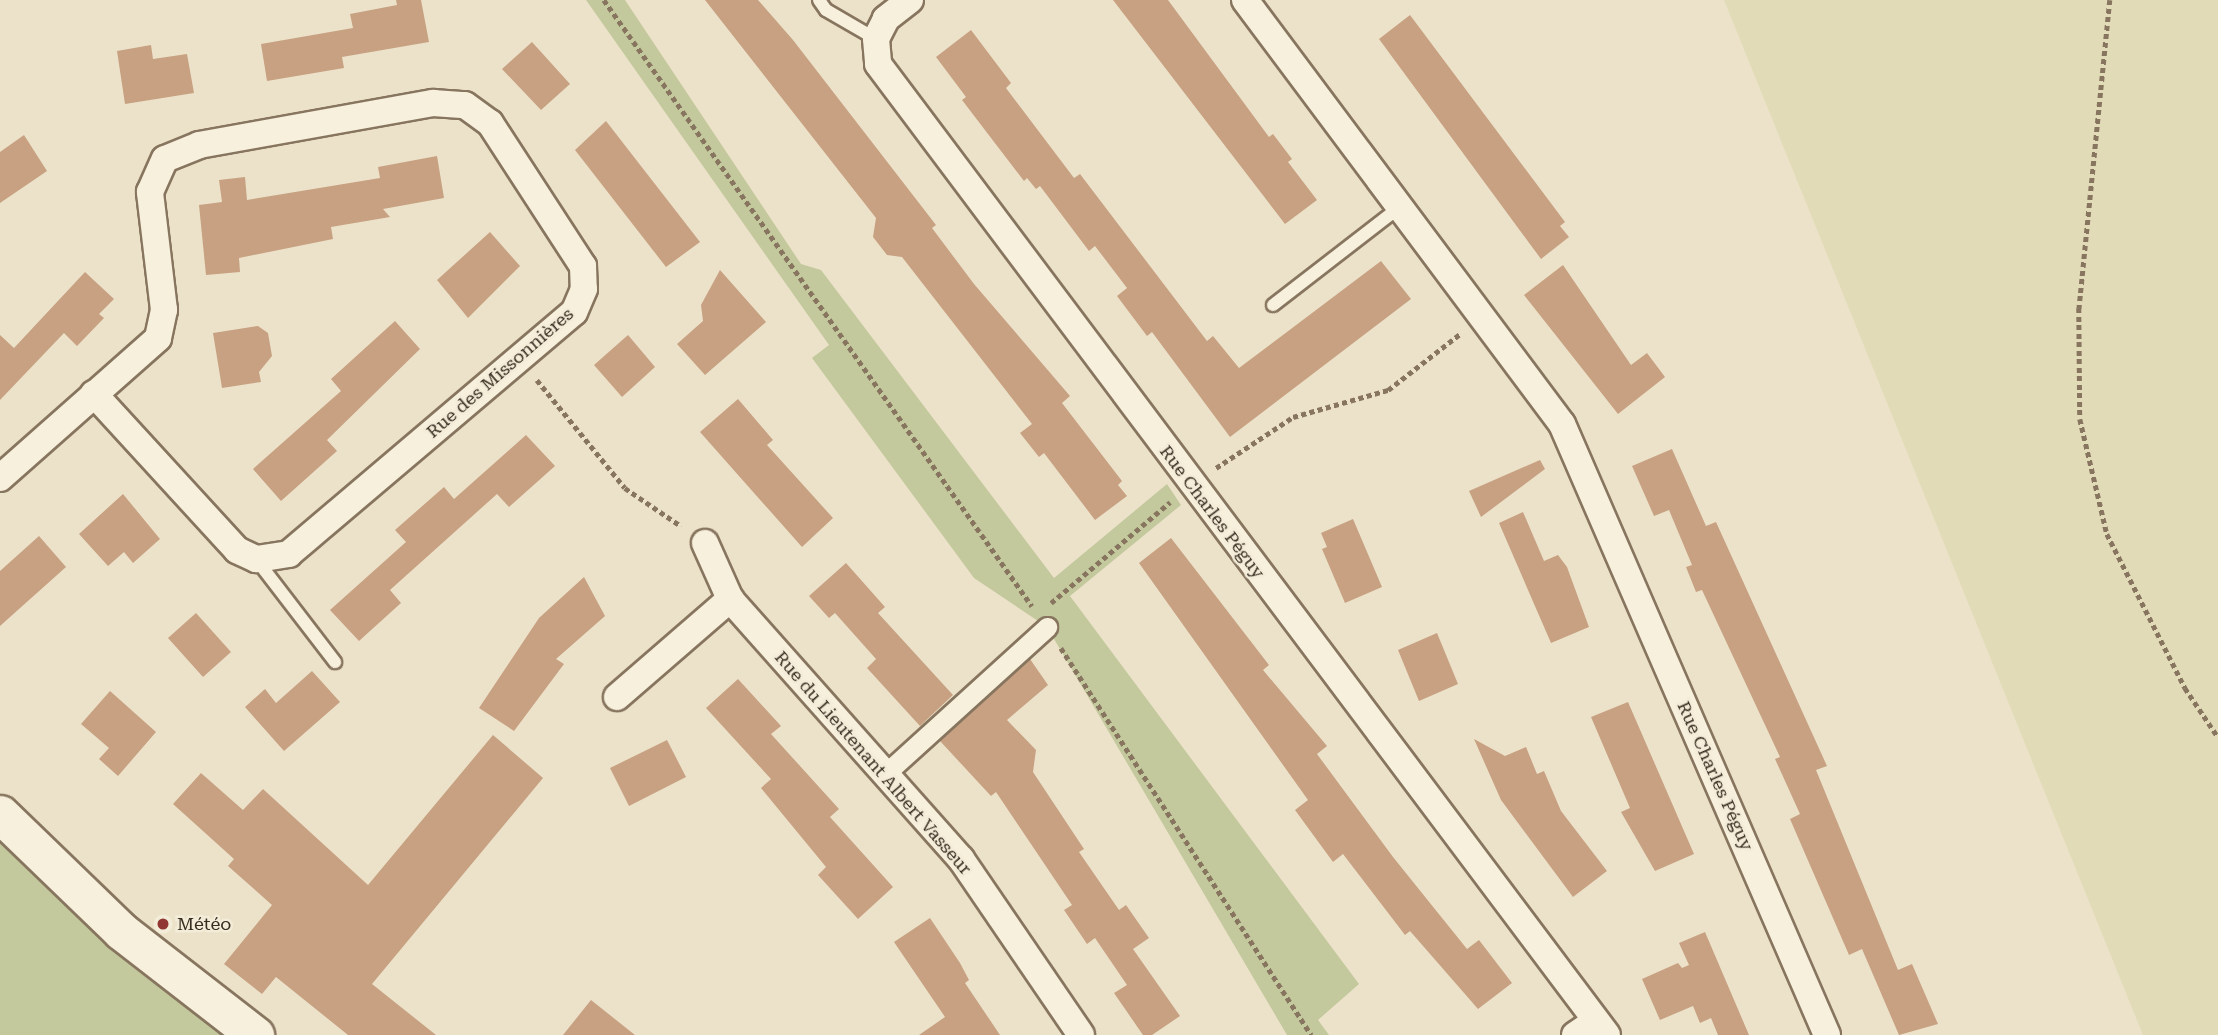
<!DOCTYPE html>
<meta charset="utf-8">
<style>
body{margin:0}
#map{position:relative;width:2218px;height:1035px;overflow:hidden;background:#ece2c9;font-family:"Roboto Serif",serif}
div>[style]{position:absolute}
[style*='--x']{left:calc(var(--x)*1px);top:calc(var(--y)*1px);width:calc(var(--w)*1px);rotate:calc(var(--a)*1deg)}
.farmland>*{inset:0;background:#e1dbb7}
.green>*{inset:0;background:#c3c99d}
.building>*{inset:0;background:#c7a182}
.path>*{height:4.5px;margin-top:-2.25px;transform-origin:0;background:repeating-linear-gradient(90deg,#87755f 0 5px,transparent 0 8.5px)}
.roads{filter:drop-shadow(2px 0 #87755f) drop-shadow(-2px 0 #87755f) drop-shadow(0 2px #87755f) drop-shadow(0 -2px #87755f)}
.service>*{height:12px;margin:-6px;padding:0 6px;transform-origin:6px;border-radius:6px;background:#f7f0dc}
.pedestrian>*{height:19px;margin:-9.5px;padding:0 9.5px;transform-origin:9.5px;border-radius:9.5px;background:#f7f0dc}
.minor>*{height:26px;margin:-13px;padding:0 13px;transform-origin:13px;border-radius:13px;background:#f7f0dc}
.secondary>*{height:37px;margin:-18.5px;padding:0 18.5px;transform-origin:18.5px;border-radius:18.5px;background:#f7f0dc}
.dots>*{width:19px;height:19px;translate:-50% -50%;box-sizing:border-box;border:4px solid #f3ecd8;border-radius:50%}
span{translate:-50% -50%;white-space:nowrap;text-align:center;line-height:1.15;-webkit-text-stroke:5px #f3ecd8;paint-order:stroke}
.street-label{font-size:18px;color:#382d21}
.poi-label{font-size:18px;color:#382d21}
.left{translate:0 -50%;text-align:left}
</style>
<div id="map">
<div class="farmland">
<div style="clip-path:polygon(1724px 0,2218px 0,2218px 1035px,2143px 1035px)"></div>
</div>
<div class="green">
<div style="clip-path:polygon(586px 0,625px 0,801px 264px,821px 270px,1054px 578px,1167px 484px,1181px 505px,1070px 596px,1359px 984px,1318px 1020px,1329px 1035px,1287px 1035px,1047px 627px,974px 578px,812px 358px,829px 345px)"></div>
<div style="clip-path:polygon(0 828px,232px 1035px,0 1035px)"></div>
</div>
<div class="building">
<div style="clip-path:polygon(396px 0,421px 0,429px 42px,342px 57px,344px 68px,267px 81px,261px 44px,353px 28px,350px 14px,397px 5px)"></div>
<div style="clip-path:polygon(705px 0,758px 0,793px 40px,936px 225px,932px 228px,974px 284px,1070px 396px,1062px 403px,1122px 481px,1118px 485px,1127px 496px,1095px 520px,1044px 453px,1039px 457px,1020px 433px,1032px 424px,902px 257px,887px 255px,873px 237px,876px 218px)"></div>
<div style="clip-path:polygon(1113px 0,1168px 0,1269px 137px,1273px 134px,1292px 159px,1288px 162px,1317px 200px,1285px 224px)"></div>
<div style="clip-path:polygon(1410px 15px,1565px 222px,1560px 226px,1569px 237px,1541px 259px,1379px 39px)"></div>
<div style="clip-path:polygon(971px 30px,1011px 83px,1006px 88px,1074px 178px,1080px 174px,1207px 341px,1213px 336px,1239px 368px,1381px 261px,1411px 299px,1230px 437px,1152px 332px,1147px 336px,1117px 296px,1127px 288px,1095px 246px,1089px 251px,1040px 186px,1036px 189px,1027px 178px,1024px 181px,962px 100px,966px 97px,936px 57px)"></div>
<div style="clip-path:polygon(532px 42px,570px 84px,541px 110px,502px 69px)"></div>
<div style="clip-path:polygon(151px 45px,153px 59px,187px 54px,194px 93px,125px 104px,117px 51px)"></div>
<div style="clip-path:polygon(606px 121px,700px 242px,666px 267px,575px 150px)"></div>
<div style="clip-path:polygon(24px 135px,47px 171px,0 203px,0 152px)"></div>
<div style="clip-path:polygon(437px 156px,444px 198px,383px 209px,390px 217px,331px 227px,333px 239px,239px 258px,240px 272px,206px 275px,199px 205px,222px 202px,219px 180px,245px 177px,247px 200px,380px 178px,378px 167px)"></div>
<div style="clip-path:polygon(490px 232px,520px 266px,468px 318px,437px 280px)"></div>
<div style="clip-path:polygon(1563px 265px,1631px 365px,1647px 353px,1665px 377px,1618px 414px,1524px 295px)"></div>
<div style="clip-path:polygon(720px 270px,766px 322px,705px 375px,677px 344px,703px 321px,701px 305px)"></div>
<div style="clip-path:polygon(85px 272px,114px 299px,99px 314px,104px 318px,77px 346px,64px 333px,0 400px,0 335px,14px 348px)"></div>
<div style="clip-path:polygon(395px 321px,420px 349px,327px 440px,337px 451px,281px 501px,253px 469px,341px 391px,331px 379px)"></div>
<div style="clip-path:polygon(258px 326px,268px 333px,272px 356px,259px 372px,261px 382px,222px 388px,213px 333px)"></div>
<div style="clip-path:polygon(628px 335px,655px 367px,622px 397px,594px 365px)"></div>
<div style="clip-path:polygon(738px 399px,773px 440px,767px 445px,833px 518px,802px 547px,700px 432px)"></div>
<div style="clip-path:polygon(526px 435px,555px 466px,509px 507px,497px 494px,390px 590px,401px 603px,359px 641px,330px 610px,406px 542px,395px 530px,444px 487px,454px 499px)"></div>
<div style="clip-path:polygon(1672px 449px,1706px 526px,1716px 522px,1827px 766px,1816px 770px,1898px 970px,1912px 964px,1938px 1024px,1899px 1035px,1862px 949px,1849px 955px,1790px 819px,1800px 814px,1775px 759px,1780px 757px,1702px 590px,1696px 592px,1686px 567px,1692px 565px,1669px 510px,1654px 516px,1632px 466px)"></div>
<div style="clip-path:polygon(1540px 460px,1545px 469px,1481px 517px,1469px 491px)"></div>
<div style="clip-path:polygon(123px 494px,160px 539px,133px 563px,124px 552px,108px 566px,79px 534px)"></div>
<div style="clip-path:polygon(1523px 512px,1544px 561px,1558px 555px,1567px 567px,1589px 627px,1551px 643px,1499px 523px)"></div>
<div style="clip-path:polygon(1353px 519px,1382px 587px,1345px 603px,1322px 549px,1327px 547px,1321px 533px)"></div>
<div style="clip-path:polygon(39px 536px,66px 567px,0 626px,0 571px)"></div>
<div style="clip-path:polygon(1171px 538px,1269px 665px,1263px 670px,1327px 746px,1317px 754px,1393px 857px,1467px 949px,1479px 940px,1512px 983px,1478px 1009px,1410px 931px,1405px 935px,1343px 854px,1333px 862px,1295px 810px,1308px 800px,1139px 563px)"></div>
<div style="clip-path:polygon(846px 563px,885px 607px,878px 613px,953px 695px,920px 726px,867px 668px,876px 659px,835px 613px,829px 618px,809px 596px)"></div>
<div style="clip-path:polygon(584px 577px,605px 616px,556px 659px,564px 664px,514px 731px,479px 708px,539px 618px)"></div>
<div style="clip-path:polygon(196px 613px,231px 652px,203px 677px,168px 638px)"></div>
<div style="clip-path:polygon(1437px 633px,1458px 684px,1419px 701px,1398px 650px)"></div>
<div style="clip-path:polygon(1030px 659px,1048px 685px,1007px 720px,1036px 750px,1033px 772px,1084px 849px,1079px 852px,1119px 910px,1126px 905px,1149px 938px,1133px 949px,1180px 1016px,1152px 1035px,1143px 1035px,1114px 993px,1127px 985px,1095px 938px,1087px 944px,1064px 910px,1072px 905px,996px 792px,991px 796px,940px 741px)"></div>
<div style="clip-path:polygon(312px 671px,340px 702px,284px 751px,245px 707px,265px 689px,276px 703px)"></div>
<div style="clip-path:polygon(738px 679px,781px 726px,771px 734px,839px 809px,830px 817px,893px 887px,858px 919px,818px 875px,826px 867px,761px 788px,771px 779px,706px 708px)"></div>
<div style="clip-path:polygon(110px 691px,156px 732px,118px 776px,99px 759px,109px 748px,81px 724px)"></div>
<div style="clip-path:polygon(1628px 702px,1694px 854px,1655px 871px,1621px 812px,1630px 808px,1591px 717px)"></div>
<div style="clip-path:polygon(493px 735px,543px 778px,372px 984px,436px 1035px,348px 1035px,276px 977px,262px 994px,224px 964px,272px 905px,228px 866px,234px 859px,173px 804px,201px 773px,243px 810px,263px 789px,368px 885px)"></div>
<div style="clip-path:polygon(1474px 739px,1505px 756px,1526px 747px,1537px 774px,1544px 771px,1561px 811px,1607px 871px,1573px 897px,1501px 800px)"></div>
<div style="clip-path:polygon(667px 740px,686px 777px,629px 806px,610px 768px)"></div>
<div style="clip-path:polygon(930px 918px,960px 963px,969px 980px,965px 983px,1000px 1035px,919px 1035px,945px 1017px,894px 942px)"></div>
<div style="clip-path:polygon(1705px 932px,1749px 1035px,1718px 1035px,1711px 1018px,1700px 1023px,1693px 1006px,1660px 1020px,1642px 979px,1678px 963px,1682px 968px,1689px 965px,1679px 943px)"></div>
<div style="clip-path:polygon(591px 1000px,635px 1035px,563px 1035px)"></div>
</div>
<div class="path">
<div style="--x:604;--y:0;--w:742;--a:54.77"></div>
<div style="--x:2110;--y:0;--w:310;--a:95.7"></div>
<div style="--x:2079;--y:308;--w:111;--a:89.5"></div>
<div style="--x:2080;--y:419;--w:118;--a:76.8"></div>
<div style="--x:2107;--y:534;--w:173;--a:63.1"></div>
<div style="--x:2185;--y:688;--w:59;--a:56"></div>
<div style="--x:537;--y:380;--w:139;--a:50.8"></div>
<div style="--x:625;--y:488;--w:68;--a:34.2"></div>
<div style="--x:1216;--y:468;--w:92;--a:-33.5"></div>
<div style="--x:1293;--y:417;--w:99;--a:-15.9"></div>
<div style="--x:1388;--y:390;--w:91;--a:-37.9"></div>
<div style="--x:1051;--y:603;--w:156;--a:-40.3"></div>
<div style="--x:1061;--y:648;--w:461;--a:57.1"></div>
</div>
<div class="roads">
<div class="service">
<div style="--x:819;--y:0;--w:12;--a:55"></div>
<div style="--x:826;--y:10;--w:58;--a:30.1"></div>
<div style="--x:1273;--y:305;--w:162;--a:-37.7"></div>
<div style="--x:256;--y:559;--w:130;--a:52.5"></div>
</div>
<div class="pedestrian">
<div style="--x:885;--y:774;--w:219;--a:-42.2"></div>
</div>
<div class="minor">
<div style="--x:910;--y:0;--w:31;--a:142"></div>
<div style="--x:886;--y:19;--w:22;--a:117"></div>
<div style="--x:876;--y:39;--w:25;--a:85"></div>
<div style="--x:878;--y:64;--w:1214;--a:53.1"></div>
<div style="--x:1245;--y:0;--w:529;--a:53.22"></div>
<div style="--x:1562;--y:424;--w:666;--a:66.55"></div>
<div style="--x:0;--y:478;--w:211;--a:-41.5"></div>
<div style="--x:158;--y:338;--w:29;--a:-78"></div>
<div style="--x:164;--y:310;--w:119;--a:-96.8"></div>
<div style="--x:150;--y:192;--w:36;--a:-66"></div>
<div style="--x:165;--y:159;--w:37;--a:-22"></div>
<div style="--x:199;--y:145;--w:238;--a:-10.2"></div>
<div style="--x:433;--y:103;--w:32;--a:4"></div>
<div style="--x:465;--y:105;--w:31;--a:36"></div>
<div style="--x:490;--y:123;--w:171;--a:57"></div>
<div style="--x:583;--y:266;--w:23;--a:88"></div>
<div style="--x:584;--y:289;--w:25;--a:113"></div>
<div style="--x:574;--y:312;--w:374;--a:139.7"></div>
<div style="--x:289;--y:554;--w:33;--a:171"></div>
<div style="--x:256;--y:559;--w:21;--a:-155"></div>
<div style="--x:237;--y:550;--w:212;--a:-132.5"></div>
<div style="--x:705;--y:543;--w:61;--a:65.9"></div>
<div style="--x:730;--y:599;--w:348;--a:48.4"></div>
<div style="--x:961;--y:859;--w:213;--a:55.7"></div>
<div style="--x:617;--y:697;--w:150;--a:-40.9"></div>
<div style="--x:1575;--y:1035;--w:25;--a:-34"></div>
</div>
<div class="secondary">
<div style="--x:0;--y:814;--w:168;--a:44"></div>
<div style="--x:121;--y:931;--w:170;--a:37.8"></div>
</div>
</div>
<div class="dots">
<div style="left:163px;top:924px;background:#913633"></div>
</div>
<div class="street-label">
<span style="left:500px;top:373px;rotate:-41deg">Rue des Missonnières</span>
<span style="left:1212px;top:512px;rotate:53deg">Rue Charles Péguy</span>
<span style="left:873px;top:763px;rotate:49deg">Rue du Lieutenant Albert Vasseur</span>
<span style="left:1715px;top:776px;rotate:66deg">Rue Charles Péguy</span>
</div>
<div class="poi-label">
<span class="left" style="left:177px;top:924px">Météo</span>
</div>
</div>
